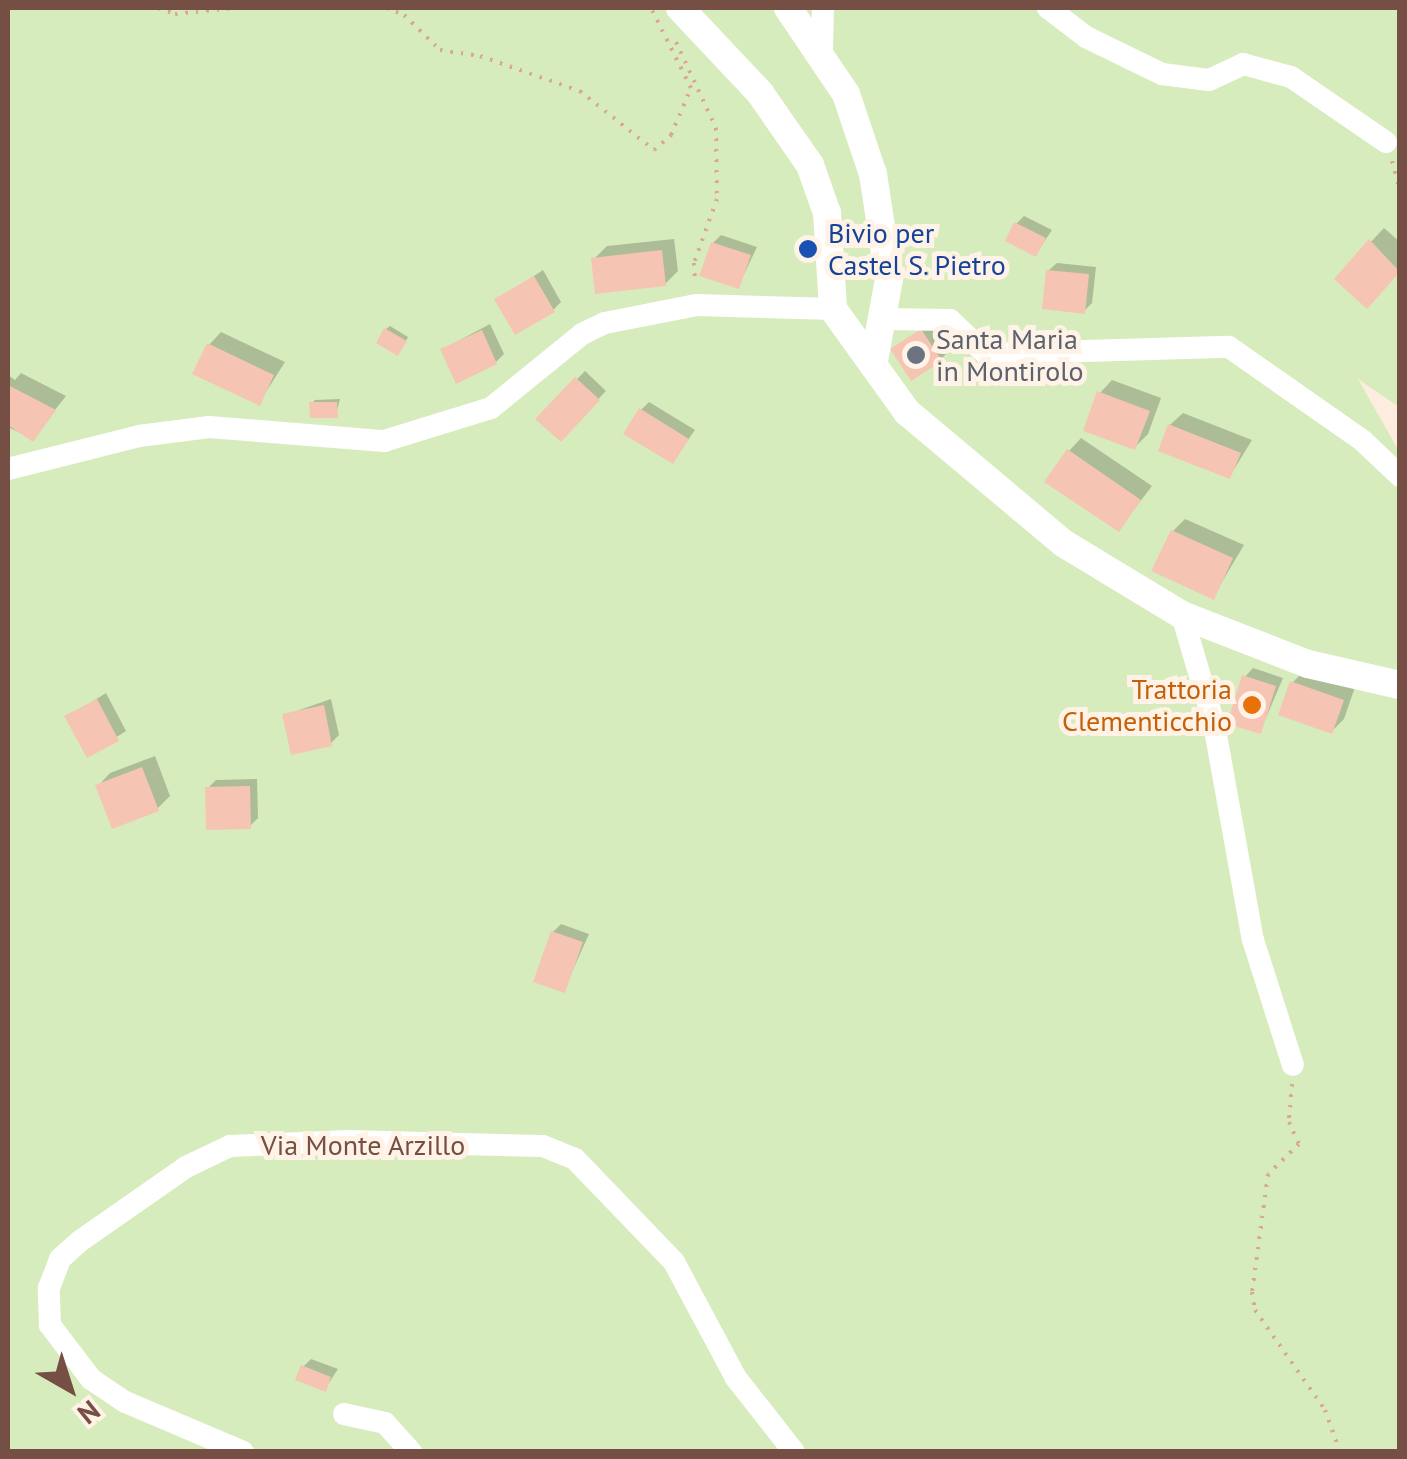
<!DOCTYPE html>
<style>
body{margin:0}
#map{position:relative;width:1407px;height:1459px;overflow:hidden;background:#feedde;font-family:"PT Sans",sans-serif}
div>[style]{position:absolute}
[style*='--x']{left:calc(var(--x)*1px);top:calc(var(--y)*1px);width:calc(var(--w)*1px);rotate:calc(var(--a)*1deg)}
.green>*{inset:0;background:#d7ecbc}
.shadow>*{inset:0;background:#0003}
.building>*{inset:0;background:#f6c4b3}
.path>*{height:4px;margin-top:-2px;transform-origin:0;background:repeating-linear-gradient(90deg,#daa797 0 2.5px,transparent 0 10.5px)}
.minor>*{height:22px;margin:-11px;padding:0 11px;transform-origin:11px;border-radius:11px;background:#fff}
.tertiary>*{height:28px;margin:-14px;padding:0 14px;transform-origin:14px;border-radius:14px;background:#fff}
.dots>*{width:28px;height:28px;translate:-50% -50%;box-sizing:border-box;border:5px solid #fff2e6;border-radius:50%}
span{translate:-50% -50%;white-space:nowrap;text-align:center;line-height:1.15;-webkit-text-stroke:10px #fff2e6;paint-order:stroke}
.transit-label{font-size:28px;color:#164399}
.left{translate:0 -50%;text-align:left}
.worship-label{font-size:28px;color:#5b616d}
.food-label{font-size:28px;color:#c56008}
.right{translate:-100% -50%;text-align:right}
.street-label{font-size:28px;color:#764f44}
.frame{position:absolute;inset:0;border:10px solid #764f44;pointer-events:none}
.north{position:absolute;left:20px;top:1339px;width:100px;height:100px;-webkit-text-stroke:8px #fff2e6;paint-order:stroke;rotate:141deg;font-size:28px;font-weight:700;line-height:40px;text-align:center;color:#764f44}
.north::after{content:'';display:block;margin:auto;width:35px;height:45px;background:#764f44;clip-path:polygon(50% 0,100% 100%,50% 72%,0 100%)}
</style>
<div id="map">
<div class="green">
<div style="clip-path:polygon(8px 8px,1399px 8px,1399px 407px,1358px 379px,1400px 453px,1399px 1451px,8px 1452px)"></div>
</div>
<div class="shadow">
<div style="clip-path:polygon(1024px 216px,1052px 230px,1036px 254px,1016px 224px)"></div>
<div style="clip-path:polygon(1384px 228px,1400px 242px,1400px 270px,1380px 293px,1337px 278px)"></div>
<div style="clip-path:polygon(721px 235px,757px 247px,738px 287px,713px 243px)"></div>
<div style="clip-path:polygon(674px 239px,678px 271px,665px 284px,594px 259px,607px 246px)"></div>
<div style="clip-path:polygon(1057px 263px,1096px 267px,1092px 303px,1084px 311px,1048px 271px)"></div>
<div style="clip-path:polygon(543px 270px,561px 302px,553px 310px,498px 300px)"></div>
<div style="clip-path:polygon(930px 323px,949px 351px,941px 359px,893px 349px)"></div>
<div style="clip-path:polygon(490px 324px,504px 354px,496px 362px,443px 349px)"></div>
<div style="clip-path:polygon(390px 326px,408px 337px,401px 350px,386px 329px)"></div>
<div style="clip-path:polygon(221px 332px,285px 362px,259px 403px,209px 345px)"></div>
<div style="clip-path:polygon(585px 371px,606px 391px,560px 439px,539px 419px)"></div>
<div style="clip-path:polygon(21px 373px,66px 396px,32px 439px,8px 427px,8px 375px,15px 380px)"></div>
<div style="clip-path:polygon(1112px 380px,1161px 398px,1148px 434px,1135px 447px,1100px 393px)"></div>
<div style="clip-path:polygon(340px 399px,336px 415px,312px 403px,315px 400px)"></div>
<div style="clip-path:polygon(649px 402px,695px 430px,673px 461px,641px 410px)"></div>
<div style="clip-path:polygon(1183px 413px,1252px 440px,1230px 476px,1170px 425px)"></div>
<div style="clip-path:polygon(1081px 438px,1152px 486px,1119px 529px,1069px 451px)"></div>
<div style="clip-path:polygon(1185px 519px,1244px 545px,1213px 597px,1173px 531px)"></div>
<div style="clip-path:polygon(1253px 668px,1283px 678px,1260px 732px,1245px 677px)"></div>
<div style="clip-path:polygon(1305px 670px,1355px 687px,1344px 719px,1332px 731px,1293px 682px)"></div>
<div style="clip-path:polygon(106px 693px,126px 731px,88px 755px,68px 717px)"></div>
<div style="clip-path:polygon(331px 699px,339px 735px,331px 743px,285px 715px)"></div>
<div style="clip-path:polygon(155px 756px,170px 796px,158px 808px,98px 786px,110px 773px)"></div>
<div style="clip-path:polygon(257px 779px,258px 818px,250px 826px,208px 788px,216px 780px)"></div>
<div style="clip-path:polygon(561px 924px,589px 934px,564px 990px,553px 932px)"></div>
<div style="clip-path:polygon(311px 1359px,338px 1369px,325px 1389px,303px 1367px)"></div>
</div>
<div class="building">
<div style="clip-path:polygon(1014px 222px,1046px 238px,1036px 257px,1005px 241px)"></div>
<div style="clip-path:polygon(1369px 239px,1400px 272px,1367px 309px,1334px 279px)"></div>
<div style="clip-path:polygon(711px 242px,751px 255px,739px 289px,699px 276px)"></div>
<div style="clip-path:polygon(662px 250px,666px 286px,595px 294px,591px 258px)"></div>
<div style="clip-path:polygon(1046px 270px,1089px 274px,1085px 314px,1042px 309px)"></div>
<div style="clip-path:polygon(534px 276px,555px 312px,515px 335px,494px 299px)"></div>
<div style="clip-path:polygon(384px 328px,407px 341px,398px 356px,376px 343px)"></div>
<div style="clip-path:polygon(921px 329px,942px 361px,911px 381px,890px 349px)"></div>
<div style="clip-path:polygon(482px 330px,497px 364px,456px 384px,440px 349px)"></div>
<div style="clip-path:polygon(207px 343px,274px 375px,260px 406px,192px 374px)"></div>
<div style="clip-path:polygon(575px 377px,600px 400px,561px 442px,535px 419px)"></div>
<div style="clip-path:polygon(8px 385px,56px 410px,33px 442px,8px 425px)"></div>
<div style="clip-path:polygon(1097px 391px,1150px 411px,1135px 450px,1083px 431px)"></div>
<div style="clip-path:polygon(309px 402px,337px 402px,338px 418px,310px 418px)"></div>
<div style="clip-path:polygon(639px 408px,689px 439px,673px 464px,623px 434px)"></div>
<div style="clip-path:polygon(1168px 424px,1241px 453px,1230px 479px,1158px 451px)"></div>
<div style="clip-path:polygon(1067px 449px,1141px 500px,1119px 532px,1044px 482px)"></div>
<div style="clip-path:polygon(1171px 530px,1233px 558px,1214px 600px,1151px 571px)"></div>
<div style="clip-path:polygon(1242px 675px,1276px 686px,1261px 734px,1227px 724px)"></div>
<div style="clip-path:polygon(1290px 681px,1344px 700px,1332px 734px,1278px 715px)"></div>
<div style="clip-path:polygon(97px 699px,119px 741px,87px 758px,64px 716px)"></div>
<div style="clip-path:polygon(324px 705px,332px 746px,291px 755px,282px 714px)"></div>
<div style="clip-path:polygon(142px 767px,159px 811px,112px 829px,95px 785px)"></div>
<div style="clip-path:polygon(250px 786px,251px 829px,206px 830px,205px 787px)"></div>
<div style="clip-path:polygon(551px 931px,583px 942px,565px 993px,533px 982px)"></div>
<div style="clip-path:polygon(301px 1365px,331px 1377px,326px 1392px,295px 1380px)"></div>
</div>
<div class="path">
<div style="--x:158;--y:8;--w:18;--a:19"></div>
<div style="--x:175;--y:14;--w:59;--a:-5.8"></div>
<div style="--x:386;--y:8;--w:19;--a:21"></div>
<div style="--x:404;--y:15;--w:50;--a:44.2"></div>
<div style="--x:440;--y:50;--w:40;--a:8.5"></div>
<div style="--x:480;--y:56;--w:106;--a:19.3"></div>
<div style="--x:580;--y:91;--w:95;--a:38.6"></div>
<div style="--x:654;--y:150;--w:23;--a:-41"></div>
<div style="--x:671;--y:135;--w:51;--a:-66.9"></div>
<div style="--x:691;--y:88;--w:89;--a:-116.6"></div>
<div style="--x:676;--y:42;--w:95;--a:65.1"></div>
<div style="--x:716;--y:128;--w:71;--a:89.2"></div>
<div style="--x:717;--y:199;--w:68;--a:109.8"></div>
<div style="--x:694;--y:263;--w:21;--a:87"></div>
<div style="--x:1392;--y:161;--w:30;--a:75"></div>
<div style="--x:1292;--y:1084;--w:38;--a:95"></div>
<div style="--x:1289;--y:1122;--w:24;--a:66"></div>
<div style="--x:1299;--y:1144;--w:43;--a:135.9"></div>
<div style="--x:1268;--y:1174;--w:119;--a:97.7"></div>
<div style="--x:1252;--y:1292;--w:18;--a:81"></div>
<div style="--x:1255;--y:1310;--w:122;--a:55"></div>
<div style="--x:1325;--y:1410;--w:45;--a:70.3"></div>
</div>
<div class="minor">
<div style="--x:1048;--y:8;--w:48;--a:37.3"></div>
<div style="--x:1086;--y:37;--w:85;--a:26"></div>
<div style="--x:1162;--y:74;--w:47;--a:7.3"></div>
<div style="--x:1209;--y:80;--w:38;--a:-25"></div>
<div style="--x:1243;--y:64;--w:50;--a:15.2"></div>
<div style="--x:1291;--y:77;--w:115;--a:34.4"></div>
<div style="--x:822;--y:51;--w:43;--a:-88.7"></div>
<div style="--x:882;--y:319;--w:68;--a:0.8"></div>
<div style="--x:950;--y:320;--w:50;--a:43.4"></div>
<div style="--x:986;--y:354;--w:243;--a:-1.7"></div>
<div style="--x:1229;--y:347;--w:164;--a:35"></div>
<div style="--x:1363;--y:441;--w:51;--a:43.4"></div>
<div style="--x:8;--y:469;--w:135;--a:-14.1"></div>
<div style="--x:139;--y:436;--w:71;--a:-7.3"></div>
<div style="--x:209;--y:427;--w:176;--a:4.6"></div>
<div style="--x:384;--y:441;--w:112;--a:-17.1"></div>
<div style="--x:491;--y:408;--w:117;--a:-39.1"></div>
<div style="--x:582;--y:334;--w:25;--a:-26"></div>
<div style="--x:605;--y:323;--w:94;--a:-11.1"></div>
<div style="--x:697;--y:305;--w:136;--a:1.7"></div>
<div style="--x:1182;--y:615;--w:114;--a:73.6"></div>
<div style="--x:1214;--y:724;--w:219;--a:79.8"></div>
<div style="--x:1253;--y:940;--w:131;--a:72.3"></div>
<div style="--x:344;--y:1414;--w:42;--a:12.4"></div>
<div style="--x:385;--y:1423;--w:39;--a:48"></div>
<div style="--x:243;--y:1452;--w:128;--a:-157"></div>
<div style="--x:125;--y:1402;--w:41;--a:-145.9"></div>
<div style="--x:91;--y:1379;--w:68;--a:-127.2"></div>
<div style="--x:50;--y:1325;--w:37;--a:-92"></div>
<div style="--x:49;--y:1288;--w:31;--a:-69"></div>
<div style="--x:60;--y:1259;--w:27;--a:-42"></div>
<div style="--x:80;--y:1241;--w:129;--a:-34.9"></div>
<div style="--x:186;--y:1167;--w:49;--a:-25.5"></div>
<div style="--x:230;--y:1146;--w:118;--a:-2.4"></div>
<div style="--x:348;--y:1141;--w:195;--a:1.5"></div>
<div style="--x:543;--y:1146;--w:35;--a:22"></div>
<div style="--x:575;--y:1159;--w:143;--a:46.1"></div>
<div style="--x:674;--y:1262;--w:132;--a:61.9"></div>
<div style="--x:736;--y:1378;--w:94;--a:51.9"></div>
</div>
<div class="tertiary">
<div style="--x:680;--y:8;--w:117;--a:46.7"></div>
<div style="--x:760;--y:93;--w:88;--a:55.2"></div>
<div style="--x:810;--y:165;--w:51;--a:70.5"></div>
<div style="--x:827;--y:213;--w:96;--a:86.4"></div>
<div style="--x:833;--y:309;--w:127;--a:54.3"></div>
<div style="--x:907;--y:412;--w:204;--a:40"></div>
<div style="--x:1063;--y:543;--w:139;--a:31.2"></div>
<div style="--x:1182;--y:615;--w:135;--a:21.3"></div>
<div style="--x:1308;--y:664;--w:94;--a:12.9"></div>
<div style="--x:788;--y:8;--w:104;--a:56"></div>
<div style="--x:846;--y:94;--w:84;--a:71.4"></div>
<div style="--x:873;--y:174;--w:106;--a:81.3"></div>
<div style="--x:889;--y:279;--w:83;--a:100.4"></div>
</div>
<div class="dots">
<div style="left:808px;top:249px;background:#1a4fb4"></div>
<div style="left:916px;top:355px;background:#6b7280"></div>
<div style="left:1252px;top:705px;background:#e8710a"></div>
</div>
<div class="transit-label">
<span class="left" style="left:828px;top:249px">Bivio per<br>Castel S. Pietro</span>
</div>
<div class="worship-label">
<span class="left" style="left:936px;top:355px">Santa Maria<br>in Montirolo</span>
</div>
<div class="food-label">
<span class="right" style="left:1232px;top:705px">Trattoria<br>Clementicchio</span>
</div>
<div class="street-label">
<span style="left:363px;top:1145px">Via Monte Arzillo</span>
</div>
<div class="frame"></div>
<div class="north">N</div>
</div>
